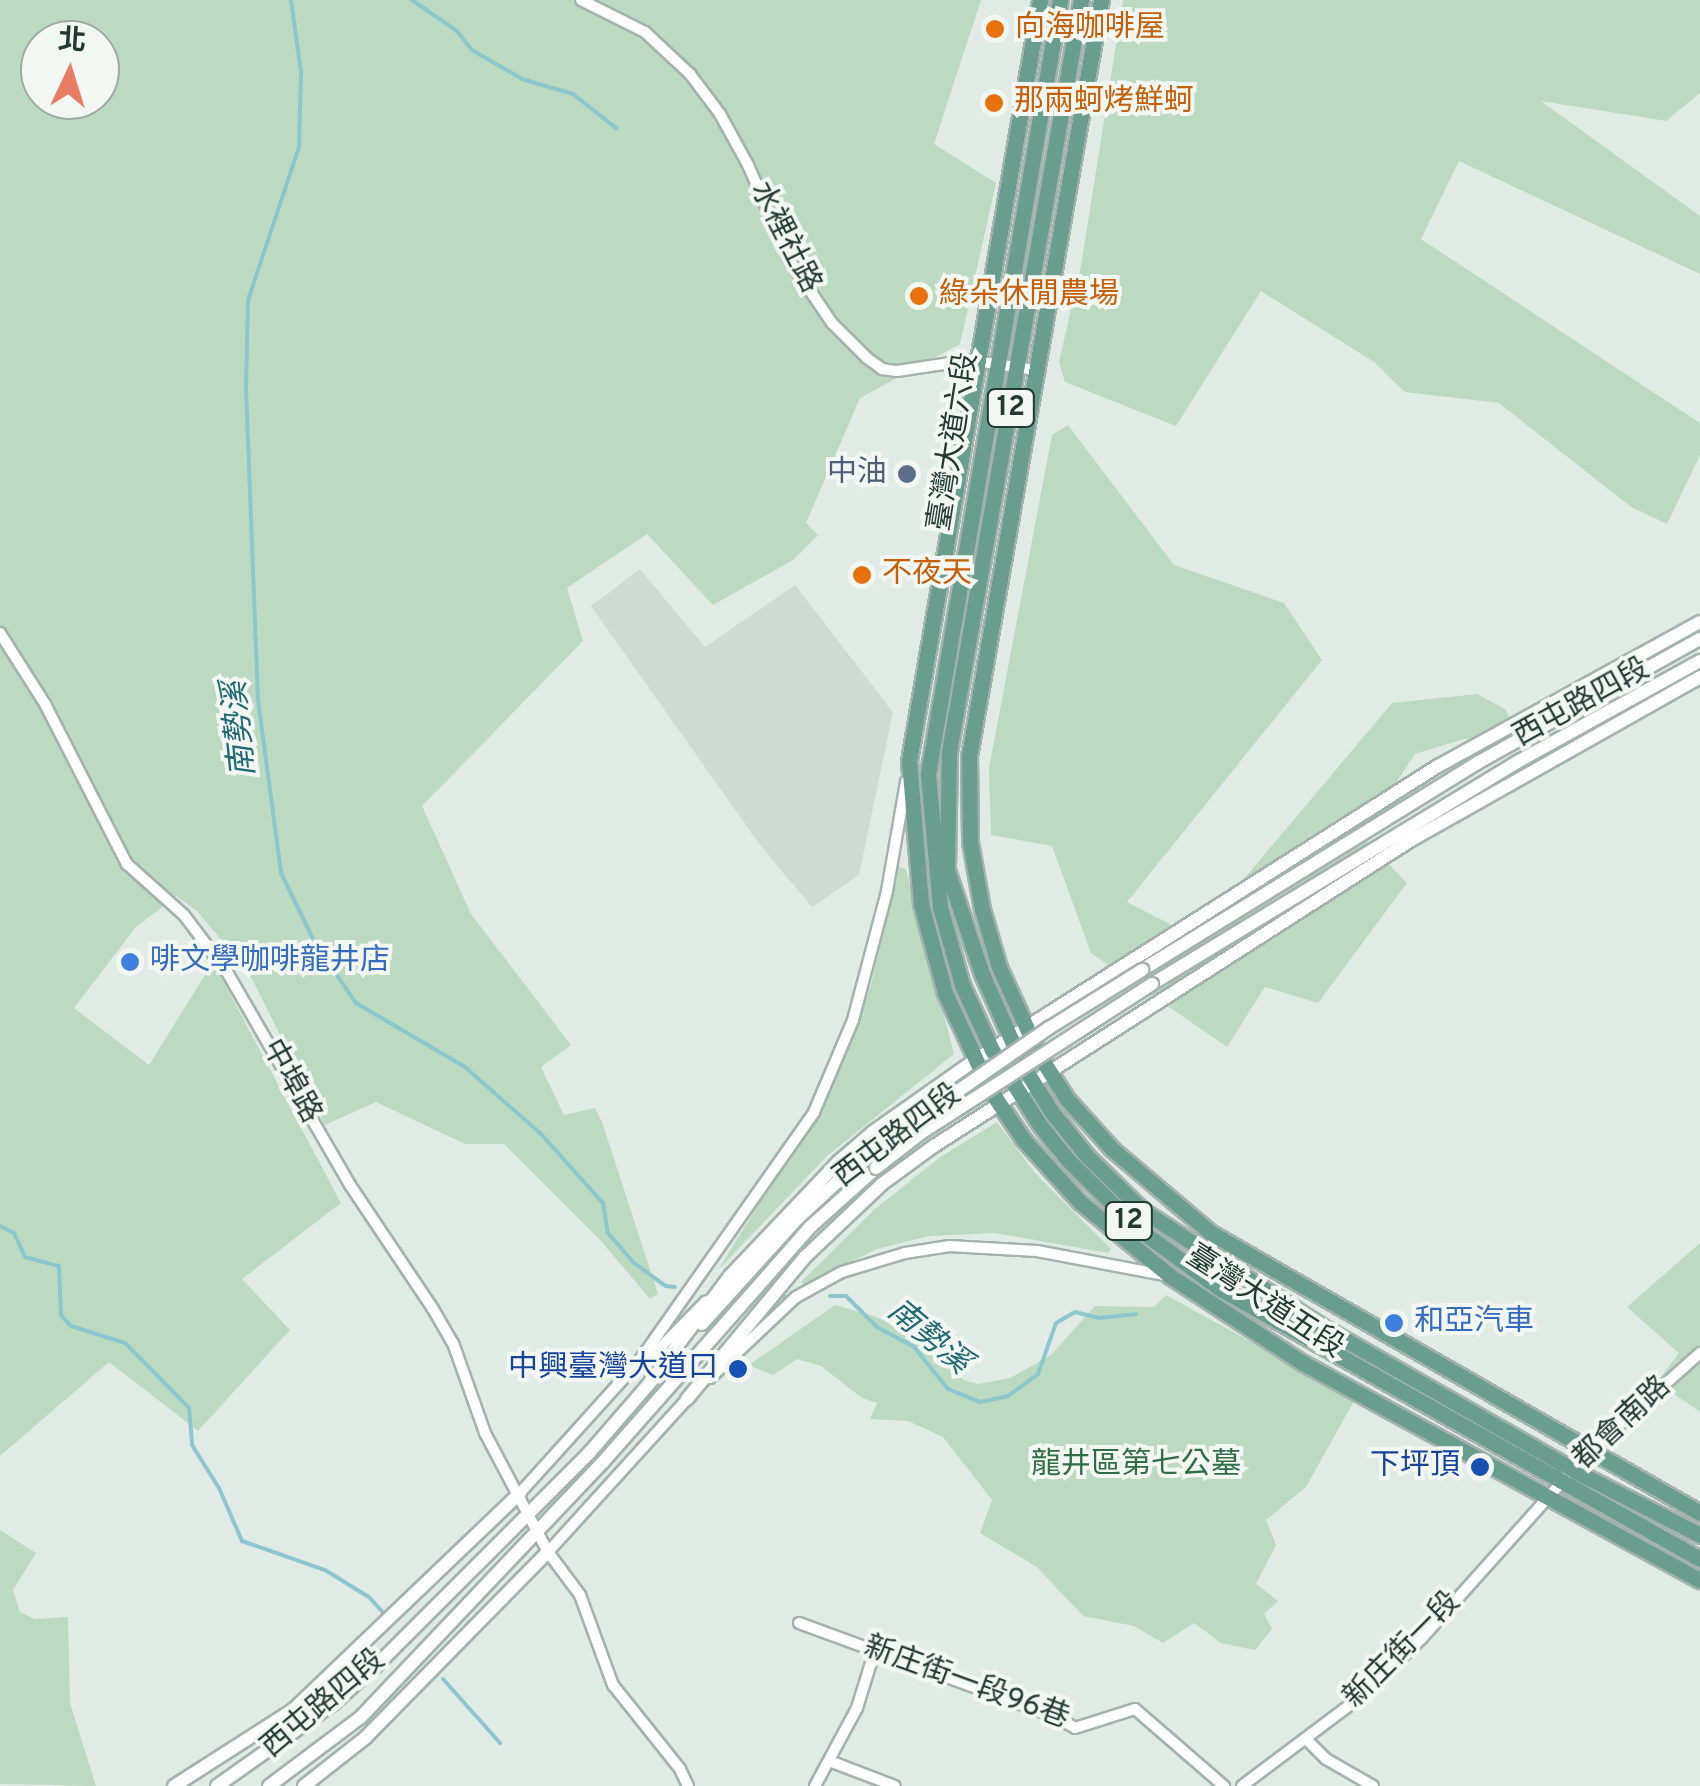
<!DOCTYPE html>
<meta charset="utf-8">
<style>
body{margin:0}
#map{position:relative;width:1700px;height:1786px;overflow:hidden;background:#e1ebe6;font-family:Overpass,"Noto Sans TC",sans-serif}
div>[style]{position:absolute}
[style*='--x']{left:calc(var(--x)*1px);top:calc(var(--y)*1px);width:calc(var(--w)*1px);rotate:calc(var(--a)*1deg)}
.built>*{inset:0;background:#d0dad5}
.green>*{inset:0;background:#bcdac2}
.stream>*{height:4px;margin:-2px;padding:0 2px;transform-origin:2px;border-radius:2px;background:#8dc6cc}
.roads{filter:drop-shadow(2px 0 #a4b2ad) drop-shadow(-2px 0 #a4b2ad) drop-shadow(0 2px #a4b2ad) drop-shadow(0 -2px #a4b2ad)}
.minor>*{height:10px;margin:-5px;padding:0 5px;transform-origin:5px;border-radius:5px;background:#fff}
.tertiary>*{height:12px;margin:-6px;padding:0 6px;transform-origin:6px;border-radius:6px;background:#fff}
.primary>*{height:15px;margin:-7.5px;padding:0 7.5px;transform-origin:7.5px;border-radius:7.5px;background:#699d8d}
.bridges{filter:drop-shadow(2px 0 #a4b2ad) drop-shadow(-2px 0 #a4b2ad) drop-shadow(0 2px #a4b2ad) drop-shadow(0 -2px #a4b2ad)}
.tertiary-bridge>*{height:12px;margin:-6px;padding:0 6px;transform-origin:6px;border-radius:6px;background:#fff}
.dots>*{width:28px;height:28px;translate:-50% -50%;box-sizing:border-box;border:5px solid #f2f7f4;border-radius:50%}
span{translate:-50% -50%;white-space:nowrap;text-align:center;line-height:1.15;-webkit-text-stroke:8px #f2f7f4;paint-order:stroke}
.shield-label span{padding:2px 8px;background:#f2f7f4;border:2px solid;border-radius:8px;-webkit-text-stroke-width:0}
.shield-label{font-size:28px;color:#233a33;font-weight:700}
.food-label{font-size:30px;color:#c56008}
.left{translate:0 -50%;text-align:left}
.street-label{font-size:30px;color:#233a33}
.service-label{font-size:30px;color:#4e5e75}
.right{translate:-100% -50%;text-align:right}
.shop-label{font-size:30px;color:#366cbe}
.transit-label{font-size:30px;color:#164399}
.park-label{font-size:30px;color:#306e45}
.water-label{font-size:32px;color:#226972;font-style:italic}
.north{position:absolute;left:20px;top:20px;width:100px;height:100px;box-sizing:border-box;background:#f2f7f4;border:2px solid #9faba7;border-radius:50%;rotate:4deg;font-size:28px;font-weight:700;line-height:40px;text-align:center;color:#233a33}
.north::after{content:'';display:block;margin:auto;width:35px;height:45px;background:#e87c62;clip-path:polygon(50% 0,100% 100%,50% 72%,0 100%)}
</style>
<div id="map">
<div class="built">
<div style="clip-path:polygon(640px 569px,705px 647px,795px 585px,893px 712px,859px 875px,812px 907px,760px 845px,591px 606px)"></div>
</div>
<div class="green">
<div style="clip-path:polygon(evenodd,0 0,981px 0,934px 144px,996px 183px,960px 344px,860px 398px,806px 523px,818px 535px,793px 560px,713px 605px,647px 534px,567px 588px,583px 641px,422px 806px,471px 914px,571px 1045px,541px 1067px,564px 1115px,595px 1108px,602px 1122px,658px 1294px,650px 1299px,601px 1241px,504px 1144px,465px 1144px,376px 1102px,325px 1125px,249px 973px,197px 911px,176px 896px,135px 928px,74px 1008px,149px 1065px,213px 962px,341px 1203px,242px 1279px,290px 1330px,198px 1431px,109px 1362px,0 1456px,0 0,40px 40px,100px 40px,100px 100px,40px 100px,40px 40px)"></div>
<div style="clip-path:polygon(1123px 0,1700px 0,1700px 93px,1666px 121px,1541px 101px,1700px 216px,1700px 274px,1459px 161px,1421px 239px,1700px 423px,1700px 455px,1667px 524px,1631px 507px,1499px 403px,1405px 392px,1374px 362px,1261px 291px,1176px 426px,1065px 382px,1059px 362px,1081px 266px)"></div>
<div style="clip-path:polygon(1068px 425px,1174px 565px,1284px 603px,1322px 660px,1127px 902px,1195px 937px,1392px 703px,1477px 694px,1505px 709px,1518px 733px,1464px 739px,1415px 754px,1361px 835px,1407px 883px,1318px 1003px,1265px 987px,1227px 1047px,1091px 953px,1052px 846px,991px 835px,989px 768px,1052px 435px)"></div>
<div style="clip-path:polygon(898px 867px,906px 869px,954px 1054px,827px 1156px,718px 1270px,825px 1097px,871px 985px)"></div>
<div style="clip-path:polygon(997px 1122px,1035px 1173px,1111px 1249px,1108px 1253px,994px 1233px,929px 1236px,877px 1249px,805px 1285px,801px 1282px,875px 1209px,939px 1158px)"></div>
<div style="clip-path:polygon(1700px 1243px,1700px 1412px,1657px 1382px,1679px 1353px,1627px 1307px)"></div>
<div style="clip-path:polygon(1166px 1295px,1355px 1399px,1306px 1487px,1266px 1520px,1276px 1545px,1256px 1584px,1278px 1601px,1264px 1614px,1272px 1629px,1255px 1650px,1221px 1643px,1194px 1623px,1163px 1643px,1134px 1626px,1083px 1616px,1037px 1567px,980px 1533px,992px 1500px,943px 1437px,908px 1421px,870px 1419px,877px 1403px,862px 1398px,821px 1366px,797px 1359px,773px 1375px,749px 1365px,835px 1305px,874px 1316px,937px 1345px,957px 1361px,963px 1380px,978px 1384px,1010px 1378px,1051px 1355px,1095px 1306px,1154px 1307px)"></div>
<div style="clip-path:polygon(0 1530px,36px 1553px,13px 1590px,20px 1612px,35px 1619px,68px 1617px,70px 1703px,96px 1786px,0 1784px)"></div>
</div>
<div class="stream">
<div style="--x:291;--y:0;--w:73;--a:82.1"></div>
<div style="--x:301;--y:72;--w:75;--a:91.5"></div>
<div style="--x:299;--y:147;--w:161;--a:108.4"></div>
<div style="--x:248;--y:300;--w:88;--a:91.3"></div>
<div style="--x:246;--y:388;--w:312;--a:87.8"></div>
<div style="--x:258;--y:700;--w:175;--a:82.4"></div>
<div style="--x:281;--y:873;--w:78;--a:64.1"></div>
<div style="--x:315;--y:943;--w:73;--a:55.7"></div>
<div style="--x:356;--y:1003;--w:126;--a:30.4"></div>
<div style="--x:465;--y:1067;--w:101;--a:41.4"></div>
<div style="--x:541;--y:1134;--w:93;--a:48.1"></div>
<div style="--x:603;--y:1203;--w:30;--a:81"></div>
<div style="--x:608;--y:1233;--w:40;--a:49"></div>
<div style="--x:634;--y:1263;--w:39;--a:36"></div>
<div style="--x:666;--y:1286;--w:9;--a:6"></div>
<div style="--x:412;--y:0;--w:55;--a:34.6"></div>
<div style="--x:457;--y:31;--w:24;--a:52"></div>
<div style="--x:472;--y:50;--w:58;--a:30.1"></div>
<div style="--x:522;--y:79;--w:53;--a:16.4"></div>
<div style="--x:573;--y:94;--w:55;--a:38.3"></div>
<div style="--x:0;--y:1226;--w:16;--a:27"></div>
<div style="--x:14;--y:1233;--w:26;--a:65"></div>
<div style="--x:25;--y:1257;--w:35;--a:15"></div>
<div style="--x:59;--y:1266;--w:49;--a:87.7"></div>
<div style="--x:61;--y:1315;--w:15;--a:48"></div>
<div style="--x:71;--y:1326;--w:57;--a:17.5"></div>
<div style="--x:125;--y:1343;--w:91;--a:45.4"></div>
<div style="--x:189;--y:1408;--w:37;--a:85"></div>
<div style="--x:192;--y:1445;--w:51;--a:57.9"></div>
<div style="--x:219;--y:1488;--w:58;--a:66.5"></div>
<div style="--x:242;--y:1541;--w:88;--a:19.3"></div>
<div style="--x:325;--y:1570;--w:52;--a:31.5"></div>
<div style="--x:369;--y:1597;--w:24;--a:48"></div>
<div style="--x:830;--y:1296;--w:16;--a:0"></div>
<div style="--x:846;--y:1296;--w:44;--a:45"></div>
<div style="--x:877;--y:1327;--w:42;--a:28.4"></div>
<div style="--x:914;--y:1347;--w:54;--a:51"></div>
<div style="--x:948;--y:1389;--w:35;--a:22"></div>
<div style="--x:980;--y:1402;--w:29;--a:-12"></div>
<div style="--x:1008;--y:1396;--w:37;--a:-36"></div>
<div style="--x:1038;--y:1374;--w:54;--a:-70.6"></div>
<div style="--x:1056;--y:1323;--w:22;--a:-30"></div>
<div style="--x:1075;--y:1312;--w:25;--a:14"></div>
<div style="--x:1099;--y:1318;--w:37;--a:-6"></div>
<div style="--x:783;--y:1297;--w:2;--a:0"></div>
<div style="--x:443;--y:1679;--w:86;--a:48.3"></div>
</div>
<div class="roads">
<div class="minor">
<div style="--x:581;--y:0;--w:72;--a:26.6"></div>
<div style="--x:645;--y:32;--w:62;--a:43"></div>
<div style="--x:690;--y:74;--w:50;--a:53.1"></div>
<div style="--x:720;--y:114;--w:58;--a:61.2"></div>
<div style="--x:748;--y:165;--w:105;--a:66.4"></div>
<div style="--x:790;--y:261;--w:75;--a:55.9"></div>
<div style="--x:832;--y:323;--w:49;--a:45"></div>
<div style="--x:867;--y:358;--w:19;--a:36"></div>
<div style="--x:882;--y:369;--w:15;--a:8"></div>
<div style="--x:897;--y:371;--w:74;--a:-8.6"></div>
<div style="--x:970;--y:360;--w:66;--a:8.7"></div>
<div style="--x:0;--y:633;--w:84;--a:57.6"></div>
<div style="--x:45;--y:704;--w:180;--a:62.9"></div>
<div style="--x:127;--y:864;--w:76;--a:41.8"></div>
<div style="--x:184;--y:915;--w:71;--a:53"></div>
<div style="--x:227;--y:972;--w:246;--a:60"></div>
<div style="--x:350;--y:1185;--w:149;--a:56.2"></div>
<div style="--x:433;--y:1309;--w:39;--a:60"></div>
<div style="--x:453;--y:1343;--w:96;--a:70.4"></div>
<div style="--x:485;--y:1433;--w:135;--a:62.1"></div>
<div style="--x:548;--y:1552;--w:54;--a:53.3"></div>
<div style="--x:580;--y:1595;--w:96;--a:69.9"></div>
<div style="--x:613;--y:1685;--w:107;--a:51.4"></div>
<div style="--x:680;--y:1769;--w:19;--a:65"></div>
<div style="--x:645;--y:1357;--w:16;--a:-30"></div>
<div style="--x:659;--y:1349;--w:67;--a:-45.6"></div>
<div style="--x:710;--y:1378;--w:118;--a:-43.3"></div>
<div style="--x:796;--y:1297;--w:52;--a:-28.5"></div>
<div style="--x:842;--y:1272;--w:66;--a:-16.8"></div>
<div style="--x:905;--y:1253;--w:45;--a:-9"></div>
<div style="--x:949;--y:1246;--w:88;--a:3.3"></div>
<div style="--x:1037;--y:1251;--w:134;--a:10.7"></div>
<div style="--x:520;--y:1493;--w:179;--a:-47.9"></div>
<div style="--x:640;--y:1360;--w:303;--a:-54.9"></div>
<div style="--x:814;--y:1112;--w:100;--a:-67"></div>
<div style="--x:853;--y:1020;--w:133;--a:-75.2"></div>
<div style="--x:887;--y:891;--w:111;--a:-80.1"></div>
<div style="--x:548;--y:1552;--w:211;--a:-47.7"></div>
<div style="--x:799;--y:1623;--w:268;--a:20.1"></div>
<div style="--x:1051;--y:1715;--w:27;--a:28"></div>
<div style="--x:1075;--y:1728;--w:63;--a:-17.6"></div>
<div style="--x:1135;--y:1709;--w:118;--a:40.9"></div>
<div style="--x:1306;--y:1739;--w:28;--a:45"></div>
<div style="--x:1326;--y:1759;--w:54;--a:29.9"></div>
<div style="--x:832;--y:1762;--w:67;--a:20.9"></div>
<div style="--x:815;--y:1786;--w:89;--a:-61.7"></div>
<div style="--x:857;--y:1708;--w:61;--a:-72.8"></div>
<div style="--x:1242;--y:1786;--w:146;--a:-36.9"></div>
<div style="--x:1359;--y:1698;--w:87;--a:-43.6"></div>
<div style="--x:1422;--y:1638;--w:250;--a:-48.1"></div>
<div style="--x:1589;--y:1452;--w:149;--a:-41.7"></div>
</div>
<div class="tertiary">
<div style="--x:1142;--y:970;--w:394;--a:-31.7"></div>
<div style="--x:1477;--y:763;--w:255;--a:-29.1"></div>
<div style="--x:1152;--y:984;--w:427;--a:-31.3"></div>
<div style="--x:1517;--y:762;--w:209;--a:-28.9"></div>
<div style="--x:702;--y:1324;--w:142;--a:-47.9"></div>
<div style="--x:797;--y:1219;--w:94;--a:-42.8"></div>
<div style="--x:650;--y:1382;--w:133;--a:-53"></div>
<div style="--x:730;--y:1276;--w:157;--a:-46.5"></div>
<div style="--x:838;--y:1162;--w:46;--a:-40.6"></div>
<div style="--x:873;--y:1132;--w:125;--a:-35.2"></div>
<div style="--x:975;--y:1060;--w:548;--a:-32.42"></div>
<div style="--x:1438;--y:766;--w:299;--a:-28.8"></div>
<div style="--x:687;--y:1399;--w:185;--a:-50.3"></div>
<div style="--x:805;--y:1257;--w:106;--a:-43.5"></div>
<div style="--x:882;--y:1184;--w:64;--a:-36.2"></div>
<div style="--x:934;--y:1146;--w:569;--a:-32.66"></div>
<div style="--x:1413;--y:839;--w:330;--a:-29.4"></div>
<div style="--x:174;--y:1786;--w:141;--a:-32.6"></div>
<div style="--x:293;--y:1710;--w:314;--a:-43.7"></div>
<div style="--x:217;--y:1786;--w:142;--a:-35.3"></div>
<div style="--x:333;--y:1704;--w:59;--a:-41.6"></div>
<div style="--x:377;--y:1665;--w:301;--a:-45"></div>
<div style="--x:590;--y:1452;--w:99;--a:-49.1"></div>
<div style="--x:269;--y:1786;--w:115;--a:-36.9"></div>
<div style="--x:361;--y:1717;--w:352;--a:-46.5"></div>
<div style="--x:603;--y:1462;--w:312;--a:-48.6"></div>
<div style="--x:809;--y:1228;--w:90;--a:-41.8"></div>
<div style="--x:304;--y:1786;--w:78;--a:-38.2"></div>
<div style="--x:365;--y:1738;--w:261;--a:-45.5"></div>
</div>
<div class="primary">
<div style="--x:1040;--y:0;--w:772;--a:99.77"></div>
<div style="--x:909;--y:761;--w:144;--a:85.2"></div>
<div style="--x:921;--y:904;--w:92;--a:74.9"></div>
<div style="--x:945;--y:993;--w:107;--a:65.1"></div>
<div style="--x:990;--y:1090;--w:59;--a:56"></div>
<div style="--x:1023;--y:1139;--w:85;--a:47.9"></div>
<div style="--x:1080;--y:1202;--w:117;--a:39.4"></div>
<div style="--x:1170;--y:1276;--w:159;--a:33.2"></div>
<div style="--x:1303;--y:1363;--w:452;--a:28.7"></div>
<div style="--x:1060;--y:0;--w:785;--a:99.68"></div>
<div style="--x:928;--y:774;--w:134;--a:84.8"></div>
<div style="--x:940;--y:907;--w:81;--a:74.2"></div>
<div style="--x:962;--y:985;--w:72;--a:65.2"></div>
<div style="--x:992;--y:1050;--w:89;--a:57.4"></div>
<div style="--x:1040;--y:1125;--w:43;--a:51.5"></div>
<div style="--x:1067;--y:1159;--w:98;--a:44.6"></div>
<div style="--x:1137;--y:1228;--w:102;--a:36.2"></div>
<div style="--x:1219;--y:1288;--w:552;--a:29.4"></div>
<div style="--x:1081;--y:0;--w:763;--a:99.96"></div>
<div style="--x:949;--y:752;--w:118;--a:91"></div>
<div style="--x:947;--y:870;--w:110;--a:71.4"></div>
<div style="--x:982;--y:974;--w:101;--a:66"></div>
<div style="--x:1023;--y:1066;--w:53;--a:58.1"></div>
<div style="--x:1051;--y:1111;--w:58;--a:51.3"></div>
<div style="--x:1087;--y:1156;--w:77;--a:44.5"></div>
<div style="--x:1142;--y:1210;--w:213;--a:32.9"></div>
<div style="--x:1321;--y:1326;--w:290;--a:29.7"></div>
<div style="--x:1573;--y:1470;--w:143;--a:27.1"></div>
<div style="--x:1101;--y:0;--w:767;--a:99.9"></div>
<div style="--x:969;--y:756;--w:86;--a:89.3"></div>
<div style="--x:970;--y:842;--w:68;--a:79.8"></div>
<div style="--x:982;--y:909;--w:60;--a:73.7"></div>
<div style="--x:999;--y:967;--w:97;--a:65.6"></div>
<div style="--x:1039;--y:1055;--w:52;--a:57.5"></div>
<div style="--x:1067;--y:1099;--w:67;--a:48"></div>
<div style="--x:1112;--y:1149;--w:130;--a:40.3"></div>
<div style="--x:1211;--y:1233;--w:563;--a:29.8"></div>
</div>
</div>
<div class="bridges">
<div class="tertiary-bridge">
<div style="--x:866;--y:1155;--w:223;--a:-34.8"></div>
<div style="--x:1049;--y:1028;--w:110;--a:-31.9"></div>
<div style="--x:876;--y:1168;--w:57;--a:-37.9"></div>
<div style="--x:921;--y:1133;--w:275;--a:-32.8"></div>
</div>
</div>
<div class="dots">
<div style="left:995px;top:29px;background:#e8710a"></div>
<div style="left:994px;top:103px;background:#e8710a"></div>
<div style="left:919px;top:296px;background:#e8710a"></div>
<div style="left:907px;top:474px;background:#5c6f8a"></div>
<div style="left:862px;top:575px;background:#e8710a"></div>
<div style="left:130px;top:962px;background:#3f7fe0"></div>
<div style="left:1394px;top:1323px;background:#3f7fe0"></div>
<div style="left:738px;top:1369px;background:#1a4fb4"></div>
<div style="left:1480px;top:1467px;background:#1a4fb4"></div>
</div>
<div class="shield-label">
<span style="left:1011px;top:408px">12</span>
<span style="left:1129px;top:1221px">12</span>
</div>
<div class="food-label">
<span class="left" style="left:1015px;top:29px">向海咖啡屋</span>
<span class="left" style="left:1014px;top:103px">那兩蚵烤鮮蚵</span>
<span class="left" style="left:939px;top:296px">綠朵休閒農場</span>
<span class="left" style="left:882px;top:575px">不夜天</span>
</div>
<div class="street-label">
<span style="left:784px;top:238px;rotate:63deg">水裡社路</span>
<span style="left:955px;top:442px;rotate:-81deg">臺灣大道六段</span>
<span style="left:1582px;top:704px;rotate:-29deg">西屯路四段</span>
<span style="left:290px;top:1082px;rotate:61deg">中埠路</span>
<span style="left:898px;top:1137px;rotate:-37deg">西屯路四段</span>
<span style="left:1264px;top:1303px;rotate:33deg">臺灣大道五段</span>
<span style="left:1623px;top:1424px;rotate:-43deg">都會南路</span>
<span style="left:1403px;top:1651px;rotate:-45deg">新庄街一段</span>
<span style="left:966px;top:1684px;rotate:20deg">新庄街一段96巷</span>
<span style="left:324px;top:1705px;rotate:-40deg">西屯路四段</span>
</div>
<div class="service-label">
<span class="right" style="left:887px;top:474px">中油</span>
</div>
<div class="shop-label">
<span class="left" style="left:150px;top:962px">啡文學咖啡龍井店</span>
<span class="left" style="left:1414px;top:1323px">和亞汽車</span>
</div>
<div class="transit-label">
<span class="right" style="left:718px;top:1369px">中興臺灣大道口</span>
<span class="right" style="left:1460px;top:1467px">下坪頂</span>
</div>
<div class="park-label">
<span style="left:1136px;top:1466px">龍井區第七公墓</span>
</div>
<div class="water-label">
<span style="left:241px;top:729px;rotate:-96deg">南勢溪</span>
<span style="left:928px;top:1338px;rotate:40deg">南勢溪</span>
</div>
<div class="north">北</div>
</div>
